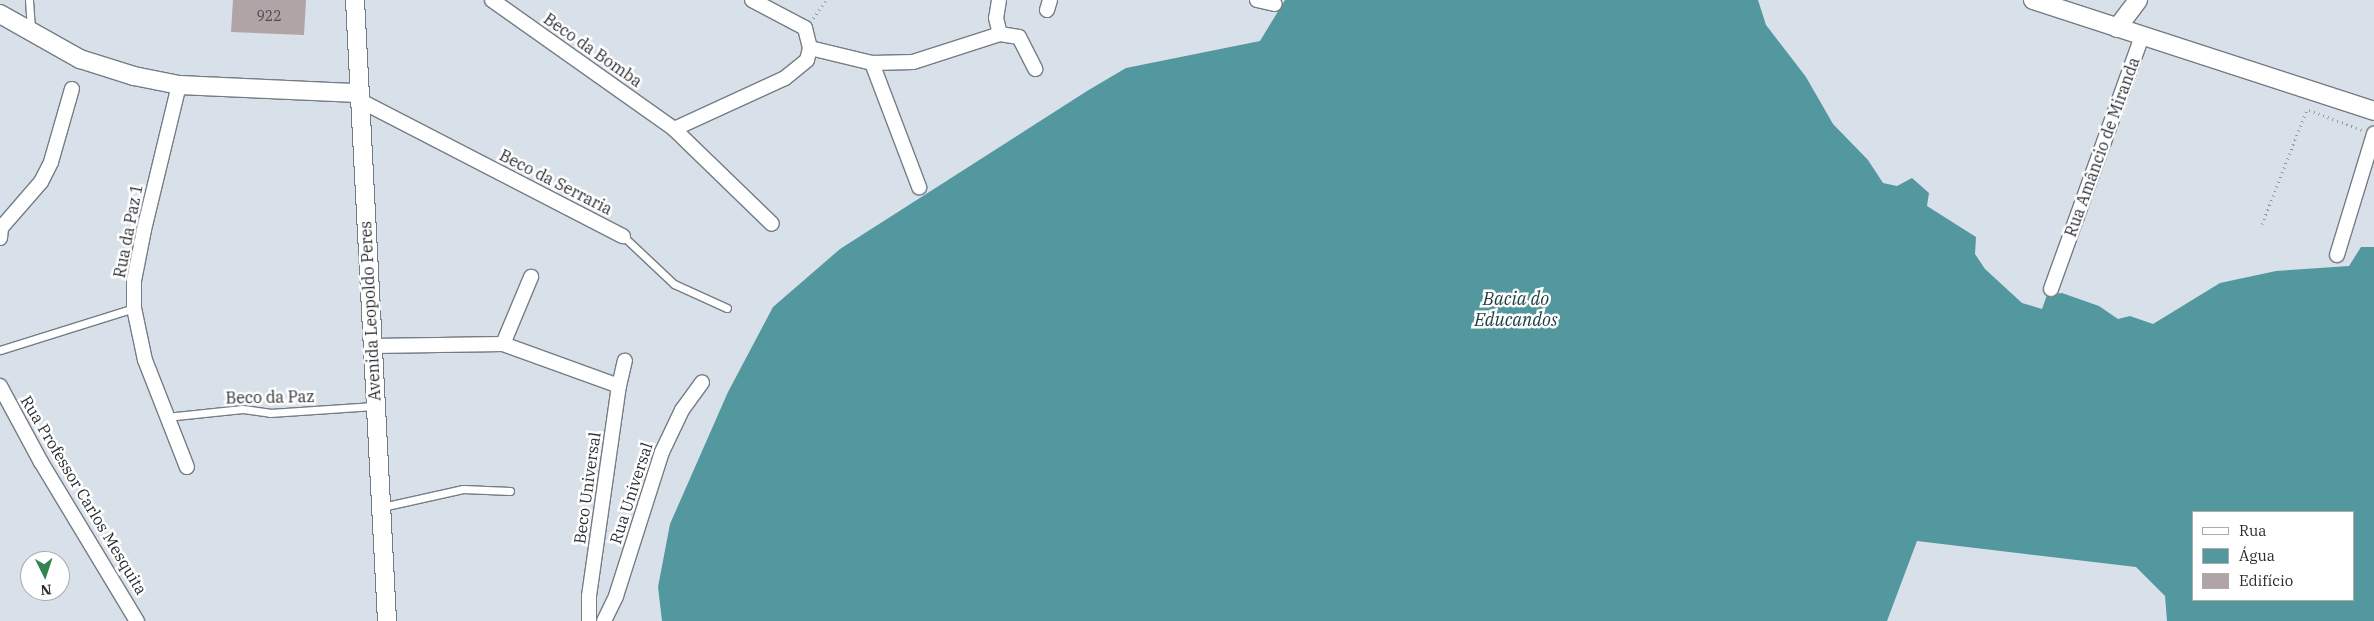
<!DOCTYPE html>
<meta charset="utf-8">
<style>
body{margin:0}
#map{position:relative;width:2374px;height:621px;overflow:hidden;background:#d8e1ea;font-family:"IBM Plex Serif",serif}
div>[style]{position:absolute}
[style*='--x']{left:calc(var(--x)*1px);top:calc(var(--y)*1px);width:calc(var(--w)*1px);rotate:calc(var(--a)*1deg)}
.water>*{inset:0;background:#53979f}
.building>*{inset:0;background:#b0a4a7}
.path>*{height:3px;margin-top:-1.5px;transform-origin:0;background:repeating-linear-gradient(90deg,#91989f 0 1px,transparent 0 5px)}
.roads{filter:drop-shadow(1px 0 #747d84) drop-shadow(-1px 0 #747d84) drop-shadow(0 1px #747d84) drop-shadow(0 -1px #747d84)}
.service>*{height:7px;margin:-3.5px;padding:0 3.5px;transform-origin:3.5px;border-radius:3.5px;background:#fff}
.minor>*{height:14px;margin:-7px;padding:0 7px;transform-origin:7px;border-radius:7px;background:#fff}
.tertiary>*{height:18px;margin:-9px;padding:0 9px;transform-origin:9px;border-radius:9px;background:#fff}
span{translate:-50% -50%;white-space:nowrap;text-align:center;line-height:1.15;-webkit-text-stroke:5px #fff;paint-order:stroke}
.number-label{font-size:14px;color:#4c4b4e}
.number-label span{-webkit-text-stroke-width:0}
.street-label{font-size:16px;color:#2a2d31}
.water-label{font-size:18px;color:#1c3e42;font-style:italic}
.legend{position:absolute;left:2192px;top:511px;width:162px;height:90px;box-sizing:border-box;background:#fff;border:1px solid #aaabad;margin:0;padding:6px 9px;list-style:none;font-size:15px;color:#2a2d31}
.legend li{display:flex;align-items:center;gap:10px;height:25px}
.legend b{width:25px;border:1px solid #aaabad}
.north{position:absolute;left:20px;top:551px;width:50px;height:50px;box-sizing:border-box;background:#fff;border:1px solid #aaabad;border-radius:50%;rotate:176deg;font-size:14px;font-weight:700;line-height:20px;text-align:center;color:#2a2d31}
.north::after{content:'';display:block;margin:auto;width:18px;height:22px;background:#368352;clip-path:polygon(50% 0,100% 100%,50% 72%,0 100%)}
</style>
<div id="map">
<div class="water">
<div style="clip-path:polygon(evenodd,1285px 0,1758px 0,1766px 25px,1806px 77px,1833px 124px,1868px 160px,1883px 183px,1897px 186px,1912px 178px,1929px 193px,1927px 206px,1976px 237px,1975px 254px,1985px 269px,2022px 303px,2042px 309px,2047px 295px,2062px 293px,2099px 306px,2118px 319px,2130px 316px,2153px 324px,2220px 283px,2276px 271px,2349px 266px,2361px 247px,2374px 247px,2374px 621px,2167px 621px,2165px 596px,2136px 567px,1917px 541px,1887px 621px,662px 621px,658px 587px,670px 524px,728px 392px,773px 307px,840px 249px,1087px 91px,1126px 68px,1260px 41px,1285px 0,2193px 512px,2353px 512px,2353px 600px,2193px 600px,2193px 512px)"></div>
</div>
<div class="building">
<div style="clip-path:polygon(233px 0,306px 0,304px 35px,231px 32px)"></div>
</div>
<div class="path">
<div style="--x:813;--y:18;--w:22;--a:-54"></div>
<div style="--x:2309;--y:110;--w:57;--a:20.7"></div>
<div style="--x:2262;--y:224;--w:123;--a:-68.6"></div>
</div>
<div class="roads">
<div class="service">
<div style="--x:29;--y:0;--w:29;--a:86"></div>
<div style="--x:623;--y:236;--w:70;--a:43.3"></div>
<div style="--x:674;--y:284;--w:58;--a:24.4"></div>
<div style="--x:0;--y:350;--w:140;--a:-17.4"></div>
<div style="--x:166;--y:417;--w:77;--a:-5.9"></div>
<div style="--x:243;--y:409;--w:27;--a:8"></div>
<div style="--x:270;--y:413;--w:104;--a:-3.9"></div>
<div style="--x:382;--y:507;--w:83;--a:-12.5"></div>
<div style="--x:463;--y:489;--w:47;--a:2.4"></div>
</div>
<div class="minor">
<div style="--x:492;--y:0;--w:223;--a:35.3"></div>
<div style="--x:674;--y:129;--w:136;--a:44.1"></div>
<div style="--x:752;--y:0;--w:60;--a:27.8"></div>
<div style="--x:805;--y:28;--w:21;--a:76"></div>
<div style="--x:810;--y:48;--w:64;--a:13.6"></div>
<div style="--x:872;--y:63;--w:41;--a:-1.4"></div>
<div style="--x:913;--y:62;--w:91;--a:-17.8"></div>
<div style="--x:1000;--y:34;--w:19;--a:9"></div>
<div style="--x:1019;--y:37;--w:36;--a:63"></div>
<div style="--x:999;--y:0;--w:18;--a:99"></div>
<div style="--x:996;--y:18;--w:16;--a:76"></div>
<div style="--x:1257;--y:0;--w:18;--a:13"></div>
<div style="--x:1047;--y:10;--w:10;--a:-73"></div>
<div style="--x:872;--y:63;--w:133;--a:69.2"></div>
<div style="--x:179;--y:85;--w:149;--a:103.6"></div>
<div style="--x:144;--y:230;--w:52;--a:101.1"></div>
<div style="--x:134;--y:281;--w:27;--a:90"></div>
<div style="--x:134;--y:308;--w:53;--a:78.1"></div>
<div style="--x:145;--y:360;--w:115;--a:68.6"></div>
<div style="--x:359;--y:100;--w:297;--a:27.3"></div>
<div style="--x:674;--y:129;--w:122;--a:-24.7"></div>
<div style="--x:785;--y:78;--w:28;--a:-39"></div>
<div style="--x:807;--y:60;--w:12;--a:-76"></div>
<div style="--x:0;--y:238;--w:10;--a:-84"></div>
<div style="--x:1;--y:228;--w:61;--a:-49"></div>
<div style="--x:41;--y:182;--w:22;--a:-63"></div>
<div style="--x:51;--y:162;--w:76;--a:-74"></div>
<div style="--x:2337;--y:255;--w:127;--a:-73"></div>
<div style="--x:2051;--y:289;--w:269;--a:-70.2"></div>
<div style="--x:503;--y:344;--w:73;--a:-67.3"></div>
<div style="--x:373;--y:346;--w:130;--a:-0.9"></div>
<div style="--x:503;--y:344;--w:123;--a:19.9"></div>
<div style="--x:0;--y:386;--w:86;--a:61.7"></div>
<div style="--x:41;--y:462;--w:186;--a:58.9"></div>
<div style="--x:589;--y:621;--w:25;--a:-90"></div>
<div style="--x:589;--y:596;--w:212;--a:-81.9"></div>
<div style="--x:619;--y:386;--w:26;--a:-77"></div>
<div style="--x:604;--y:621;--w:28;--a:-64"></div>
<div style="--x:616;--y:596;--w:151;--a:-72.3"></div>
<div style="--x:662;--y:452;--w:47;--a:-64.5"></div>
<div style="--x:682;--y:410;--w:34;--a:-54"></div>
</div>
<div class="tertiary">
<div style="--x:355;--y:0;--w:622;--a:87.05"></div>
<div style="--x:2033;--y:0;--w:359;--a:18"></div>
<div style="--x:0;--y:14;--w:92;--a:29.4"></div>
<div style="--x:80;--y:59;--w:57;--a:17.5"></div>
<div style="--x:134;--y:76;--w:46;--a:11.3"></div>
<div style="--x:179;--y:85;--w:179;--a:2.6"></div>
<div style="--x:2117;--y:28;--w:35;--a:-53"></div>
</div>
</div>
<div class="number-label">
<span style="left:269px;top:16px">922</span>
</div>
<div class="street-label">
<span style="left:593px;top:50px;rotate:35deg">Beco da Bomba</span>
<span style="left:2102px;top:147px;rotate:-70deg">Rua Amâncio de Miranda</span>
<span style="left:556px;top:182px;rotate:27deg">Beco da Serraria</span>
<span style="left:128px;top:231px;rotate:-79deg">Rua da Paz 1</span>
<span style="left:370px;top:311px;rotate:-93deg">Avenida Leopoldo Peres</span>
<span style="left:270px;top:397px;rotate:-1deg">Beco da Paz</span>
<span style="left:587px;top:488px;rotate:-82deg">Beco Universal</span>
<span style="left:631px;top:493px;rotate:-72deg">Rua Universal</span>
<span style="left:84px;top:495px;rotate:59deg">Rua Professor Carlos Mesquita</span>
</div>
<div class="water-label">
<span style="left:1516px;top:310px">Bacia do<br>Educandos</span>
</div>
<ul class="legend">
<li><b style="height:6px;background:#fff"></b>Rua</li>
<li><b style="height:14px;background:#53979f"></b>Água</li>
<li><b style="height:14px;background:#b0a4a7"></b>Edifício</li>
</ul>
<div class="north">N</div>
</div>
